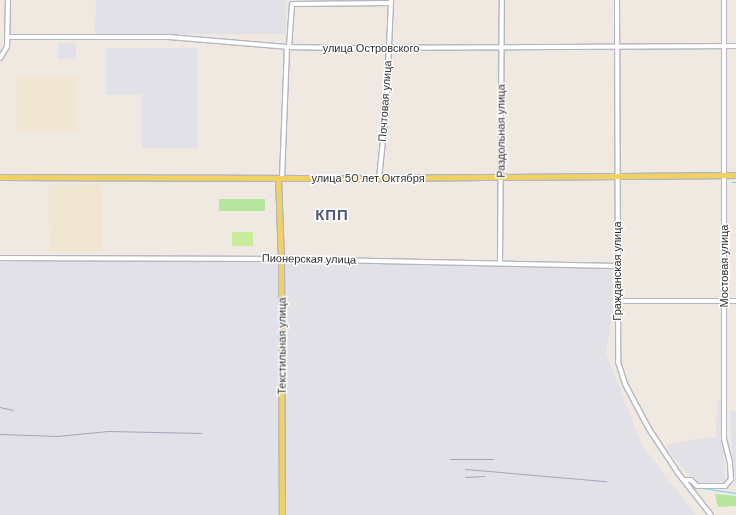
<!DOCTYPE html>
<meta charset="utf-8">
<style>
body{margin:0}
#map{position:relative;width:736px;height:515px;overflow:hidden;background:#efe9e1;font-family:"DM Sans",sans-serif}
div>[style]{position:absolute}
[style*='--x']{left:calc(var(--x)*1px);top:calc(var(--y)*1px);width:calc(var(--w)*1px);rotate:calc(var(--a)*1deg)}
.industrial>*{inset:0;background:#e3e1e8}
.education>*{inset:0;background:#f0e6d1}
.green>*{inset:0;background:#b6e59e}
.pitch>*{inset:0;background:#c9ec9a}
.stream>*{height:1px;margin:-0.5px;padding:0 0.5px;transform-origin:0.5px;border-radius:0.5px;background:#75cff0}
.roads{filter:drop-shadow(1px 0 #b4b7c1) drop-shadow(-1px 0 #b4b7c1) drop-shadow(0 1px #b4b7c1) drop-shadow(0 -1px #b4b7c1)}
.minor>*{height:4px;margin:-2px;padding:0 2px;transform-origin:2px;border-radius:2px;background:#fff}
.major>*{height:5px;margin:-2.5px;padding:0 2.5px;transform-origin:2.5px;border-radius:2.5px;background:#f2d163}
.rail>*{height:1px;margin:-0.5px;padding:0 0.5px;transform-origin:0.5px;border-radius:0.5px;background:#a3a6b8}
span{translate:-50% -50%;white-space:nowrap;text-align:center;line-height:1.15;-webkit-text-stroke:3px #fff;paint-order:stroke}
.street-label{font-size:11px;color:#2e2e2e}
.district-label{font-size:15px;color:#4d5680;font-weight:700;letter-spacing:1px}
</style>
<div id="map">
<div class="industrial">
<div style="clip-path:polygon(96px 0,286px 0,286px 34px,95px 34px)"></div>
<div style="clip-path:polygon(58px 43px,76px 43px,76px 59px,58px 59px)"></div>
<div style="clip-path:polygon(106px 48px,197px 48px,197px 148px,142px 148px,141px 95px,106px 95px)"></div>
<div style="clip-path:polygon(0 257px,452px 262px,612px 269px,613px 309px,606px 353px,642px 445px,696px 515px,0 515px)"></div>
<div style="clip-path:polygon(717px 400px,721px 400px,725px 482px,696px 483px,668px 450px,667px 445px,707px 437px,716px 438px)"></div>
<div style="clip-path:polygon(730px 411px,736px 411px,736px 485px,734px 485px)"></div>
</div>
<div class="education">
<div style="clip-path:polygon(17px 76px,77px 77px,77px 131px,17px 131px)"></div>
<div style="clip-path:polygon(49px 185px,102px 185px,102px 252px,50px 252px)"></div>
</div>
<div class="green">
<div style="clip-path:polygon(219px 199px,265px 199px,265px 211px,219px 211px)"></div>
<div style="clip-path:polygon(715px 494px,736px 496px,736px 506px,718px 507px)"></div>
</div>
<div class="pitch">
<div style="clip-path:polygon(232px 232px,253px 232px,253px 246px,232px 246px)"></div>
</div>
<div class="stream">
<div style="--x:733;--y:172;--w:3;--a:0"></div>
<div style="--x:732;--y:182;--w:4;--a:0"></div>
<div style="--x:696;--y:487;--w:40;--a:8.5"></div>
</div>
<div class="roads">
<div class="minor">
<div style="--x:617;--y:0;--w:362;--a:89.8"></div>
<div style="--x:618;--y:362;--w:23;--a:72"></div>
<div style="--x:625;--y:384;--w:51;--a:61.9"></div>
<div style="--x:649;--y:429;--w:53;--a:56.6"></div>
<div style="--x:678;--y:473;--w:53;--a:51.8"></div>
<div style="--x:7;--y:37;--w:162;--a:0"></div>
<div style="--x:169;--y:37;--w:118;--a:4.8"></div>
<div style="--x:287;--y:47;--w:57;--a:1"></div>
<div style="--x:344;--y:48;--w:392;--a:-0.3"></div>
<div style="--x:289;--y:47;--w:43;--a:-86"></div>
<div style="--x:292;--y:4;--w:99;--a:-0.6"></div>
<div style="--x:0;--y:58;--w:13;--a:-58"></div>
<div style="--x:7;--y:47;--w:47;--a:-88.8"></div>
<div style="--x:282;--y:178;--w:131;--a:-87.8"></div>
<div style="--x:379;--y:178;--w:66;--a:-83.9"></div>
<div style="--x:386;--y:112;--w:112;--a:-87.4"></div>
<div style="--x:0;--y:258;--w:281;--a:0.2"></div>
<div style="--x:281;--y:259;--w:337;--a:1.2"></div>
<div style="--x:500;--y:263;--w:263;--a:-89.6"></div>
<div style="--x:617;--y:301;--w:119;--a:0"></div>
<div style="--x:684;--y:480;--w:7;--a:0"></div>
<div style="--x:691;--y:480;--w:8;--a:45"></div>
<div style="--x:697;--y:486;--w:28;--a:0"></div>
<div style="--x:725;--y:486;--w:9;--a:-49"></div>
<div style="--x:731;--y:479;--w:16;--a:-94"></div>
<div style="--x:730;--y:463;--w:25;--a:-104"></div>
<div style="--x:724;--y:439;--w:439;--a:-90"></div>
</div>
<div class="major">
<div style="--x:0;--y:177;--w:379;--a:0.2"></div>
<div style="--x:379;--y:178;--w:357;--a:-0.5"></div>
<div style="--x:278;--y:178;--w:81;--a:87.9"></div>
<div style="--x:281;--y:259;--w:256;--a:89.8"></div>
</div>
</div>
<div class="rail">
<div style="--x:0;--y:407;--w:13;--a:13"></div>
<div style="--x:0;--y:434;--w:57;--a:2"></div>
<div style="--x:57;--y:436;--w:51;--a:-5.6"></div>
<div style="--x:108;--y:431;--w:93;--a:1.2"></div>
<div style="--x:450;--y:459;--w:43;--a:0"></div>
<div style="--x:465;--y:469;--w:142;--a:4.9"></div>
<div style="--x:465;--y:477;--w:19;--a:-3"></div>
</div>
<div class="street-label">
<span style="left:371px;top:48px">улица Островского</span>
<span style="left:385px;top:101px;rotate:-86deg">Почтовая улица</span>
<span style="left:501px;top:131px;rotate:-90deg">Раздольная улица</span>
<span style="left:368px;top:178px">улица 50 лет Октября</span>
<span style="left:309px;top:259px;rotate:1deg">Пионерская улица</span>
<span style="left:724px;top:266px;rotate:-90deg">Мостовая улица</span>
<span style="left:617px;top:271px;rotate:-90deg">Гражданская улица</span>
<span style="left:282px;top:346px;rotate:-90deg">Текстильная улица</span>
</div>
<div class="district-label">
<span style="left:332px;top:216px">КПП</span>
</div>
</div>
